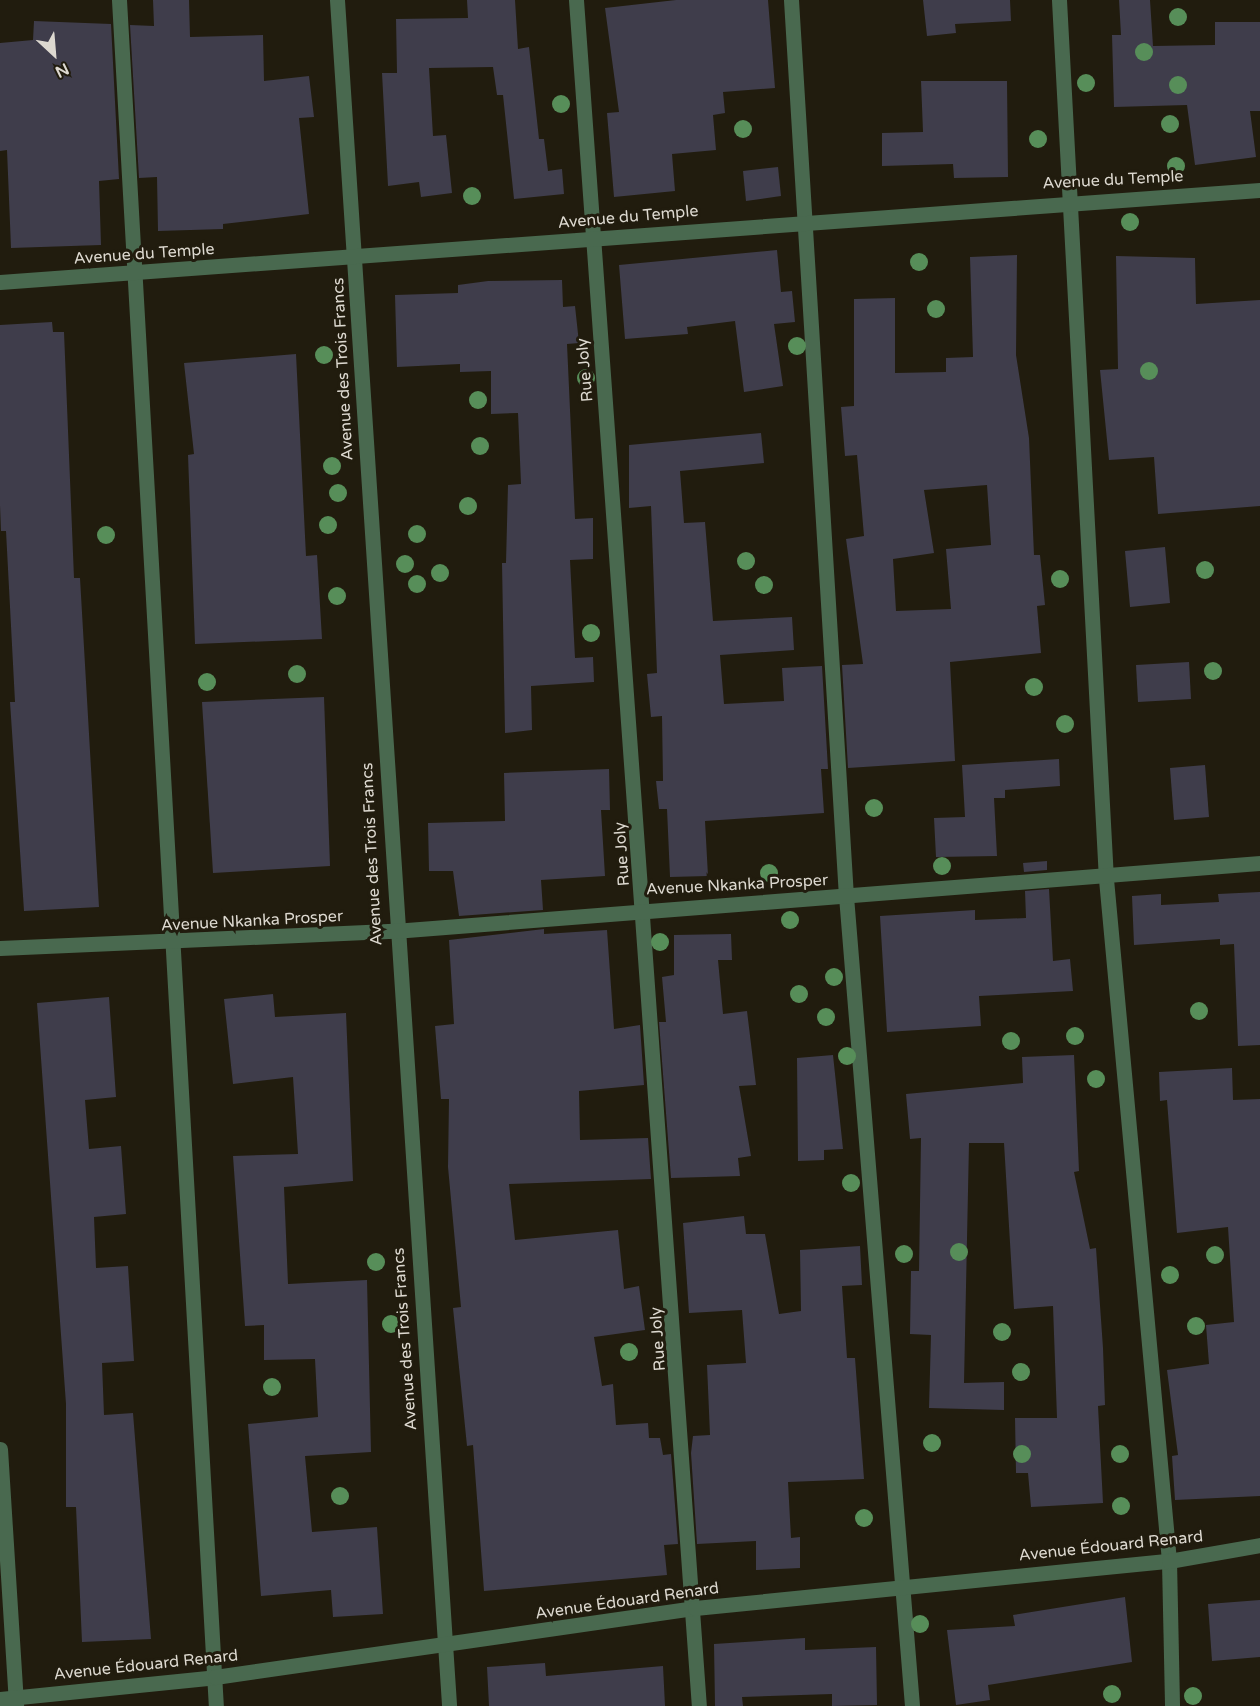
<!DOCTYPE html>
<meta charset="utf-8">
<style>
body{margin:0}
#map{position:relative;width:1260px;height:1706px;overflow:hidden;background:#211c0e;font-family:"Varela Round",sans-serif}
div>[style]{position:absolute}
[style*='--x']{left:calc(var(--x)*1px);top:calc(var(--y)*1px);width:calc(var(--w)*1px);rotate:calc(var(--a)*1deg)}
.building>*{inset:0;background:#3f3d4b}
.minor>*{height:15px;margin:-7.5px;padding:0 7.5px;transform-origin:7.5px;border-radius:7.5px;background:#49694f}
.trees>*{width:18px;height:18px;margin:-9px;border-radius:50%;background:#578e59}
span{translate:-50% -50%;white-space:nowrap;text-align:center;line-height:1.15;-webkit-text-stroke:6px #211c0e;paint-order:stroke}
.street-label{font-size:16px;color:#ddd9d0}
.north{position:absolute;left:24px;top:24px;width:60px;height:60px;-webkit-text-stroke:4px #211c0e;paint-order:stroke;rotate:154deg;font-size:16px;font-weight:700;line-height:24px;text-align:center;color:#ddd9d0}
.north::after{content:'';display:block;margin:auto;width:21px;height:27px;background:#ddd9d0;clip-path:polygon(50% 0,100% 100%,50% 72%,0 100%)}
</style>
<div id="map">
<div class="building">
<div style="clip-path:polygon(153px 0,189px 0,190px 37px,263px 35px,264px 81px,309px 76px,314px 117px,299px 118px,309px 214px,223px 224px,223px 229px,158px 231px,157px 177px,139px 178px,130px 25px,154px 26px)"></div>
<div style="clip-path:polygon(467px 0,515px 0,518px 49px,529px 47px,539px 139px,544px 139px,548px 171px,562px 169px,564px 194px,514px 199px,503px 95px,497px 95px,493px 67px,429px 68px,433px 136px,446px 135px,452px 193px,421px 197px,419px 182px,388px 186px,382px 73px,397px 73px,396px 19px,468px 18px)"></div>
<div style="clip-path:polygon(676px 0,768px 0,775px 88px,723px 92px,725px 113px,713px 115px,716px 150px,672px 154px,675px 191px,614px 197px,607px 113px,619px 112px,605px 8px)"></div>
<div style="clip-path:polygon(923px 0,1010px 0,1011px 21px,955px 24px,956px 33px,927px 36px)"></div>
<div style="clip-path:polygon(1119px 0,1150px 0,1153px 46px,1215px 45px,1215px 22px,1260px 22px,1260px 111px,1250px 111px,1256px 157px,1195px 165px,1187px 105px,1114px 107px,1112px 35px,1121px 35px)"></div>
<div style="clip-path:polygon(34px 21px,111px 24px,119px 179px,99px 181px,101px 245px,11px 248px,7px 150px,0 151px,0 43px,33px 40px)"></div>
<div style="clip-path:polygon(921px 81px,1007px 81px,1008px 177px,954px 178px,953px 164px,882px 166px,882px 133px,923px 132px)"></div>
<div style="clip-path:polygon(778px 167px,781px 196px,746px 201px,743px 171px)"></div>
<div style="clip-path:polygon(777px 250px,781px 292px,792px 291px,795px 322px,774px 324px,783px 386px,744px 392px,735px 321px,687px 327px,688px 334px,625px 339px,619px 265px)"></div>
<div style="clip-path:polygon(evenodd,1017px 255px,1016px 355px,1029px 438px,1034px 555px,1040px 555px,1045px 605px,1037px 606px,1041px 653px,950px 662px,955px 761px,848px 768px,842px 665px,863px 664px,846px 539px,864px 536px,857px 455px,845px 456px,841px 407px,854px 406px,854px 299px,895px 298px,895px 373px,946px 372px,946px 358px,973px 357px,970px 257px,1017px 255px,987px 485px,991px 545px,946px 549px,951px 609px,896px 611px,893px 559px,934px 553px,924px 490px,987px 485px)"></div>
<div style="clip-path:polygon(1116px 256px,1195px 258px,1196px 304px,1260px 300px,1260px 506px,1158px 514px,1154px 457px,1109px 460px,1100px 370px,1118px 369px)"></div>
<div style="clip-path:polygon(562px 280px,563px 307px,575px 306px,579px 343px,567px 344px,575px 519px,593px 518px,593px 559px,570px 560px,575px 658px,593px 657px,594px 682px,531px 686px,532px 730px,505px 733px,502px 563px,506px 563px,508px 485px,521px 484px,518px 413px,491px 414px,491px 371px,460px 372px,460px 364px,397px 367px,395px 295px,458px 293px,458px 285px,488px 281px)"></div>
<div style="clip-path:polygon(52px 322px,53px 332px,64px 332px,74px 578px,80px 578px,99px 907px,24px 911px,10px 702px,15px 702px,6px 531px,1px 531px,0 505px,0 325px)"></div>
<div style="clip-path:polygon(296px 354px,306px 556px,317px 555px,322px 639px,195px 644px,188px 455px,194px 454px,184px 363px)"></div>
<div style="clip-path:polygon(761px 433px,764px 463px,680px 471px,684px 523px,705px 522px,713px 621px,792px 617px,794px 650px,720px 655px,724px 704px,784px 701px,782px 668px,822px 666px,828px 769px,821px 769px,824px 813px,705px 821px,708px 876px,670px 877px,667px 809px,659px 809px,656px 781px,663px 781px,662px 716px,651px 717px,647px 674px,657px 673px,651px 506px,629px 508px,629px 445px)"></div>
<div style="clip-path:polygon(1165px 547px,1170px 603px,1130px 607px,1125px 551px)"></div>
<div style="clip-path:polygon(1189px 662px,1191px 699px,1138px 702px,1136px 665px)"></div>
<div style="clip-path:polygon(324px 697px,330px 866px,213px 873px,202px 702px)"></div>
<div style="clip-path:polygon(1059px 759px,1060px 786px,1005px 790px,1005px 798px,994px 798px,997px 856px,936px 857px,934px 818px,965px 817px,962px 765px)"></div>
<div style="clip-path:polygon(1205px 765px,1209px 817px,1174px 820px,1170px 768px)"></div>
<div style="clip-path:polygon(609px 769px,610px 810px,601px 810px,605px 876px,541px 880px,543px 910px,459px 916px,453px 871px,429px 871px,428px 823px,505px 821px,504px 773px)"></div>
<div style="clip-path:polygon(1047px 861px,1047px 870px,1024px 872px,1023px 863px)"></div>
<div style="clip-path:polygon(1049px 889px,1053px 961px,1070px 959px,1073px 991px,979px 996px,981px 1026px,887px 1032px,880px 916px,975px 910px,975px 920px,1026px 918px,1025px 891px)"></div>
<div style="clip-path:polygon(1260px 892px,1260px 1045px,1238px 1046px,1234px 944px,1220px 945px,1220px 939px,1134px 945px,1132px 896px,1161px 894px,1161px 905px,1219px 902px,1218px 894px)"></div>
<div style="clip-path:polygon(544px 929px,544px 934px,607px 930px,614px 1029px,640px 1025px,644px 1085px,579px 1091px,580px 1140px,648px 1138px,651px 1179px,509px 1184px,515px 1240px,618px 1230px,624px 1289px,639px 1286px,645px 1330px,594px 1337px,602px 1386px,613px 1384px,616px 1425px,648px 1423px,649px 1438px,660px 1438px,663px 1455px,671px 1454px,678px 1544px,664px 1545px,667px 1575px,484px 1591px,473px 1445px,467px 1446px,453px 1308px,461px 1307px,448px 1167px,449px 1099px,441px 1099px,435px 1026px,454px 1024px,449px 940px)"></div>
<div style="clip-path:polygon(731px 934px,732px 960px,718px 960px,723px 1014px,747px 1011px,756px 1085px,739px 1086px,751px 1156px,738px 1158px,740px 1176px,671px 1178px,659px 1022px,666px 1022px,662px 977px,674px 975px,674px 935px)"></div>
<div style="clip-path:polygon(273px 994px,275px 1017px,346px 1013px,353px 1181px,284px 1187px,288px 1284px,367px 1280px,371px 1452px,305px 1456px,312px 1532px,377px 1527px,383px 1614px,333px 1617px,331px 1590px,261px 1596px,248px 1424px,318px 1417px,315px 1359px,264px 1360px,264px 1325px,245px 1326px,233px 1156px,298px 1154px,293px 1077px,233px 1084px,224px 999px)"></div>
<div style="clip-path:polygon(109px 997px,116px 1097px,85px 1100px,89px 1149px,121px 1146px,126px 1214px,94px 1217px,96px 1268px,128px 1266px,134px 1361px,102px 1363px,104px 1415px,133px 1413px,151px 1639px,82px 1642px,76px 1507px,66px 1507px,66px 1404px,37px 1003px)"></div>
<div style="clip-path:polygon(833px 1055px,843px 1149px,824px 1150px,824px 1160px,798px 1161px,797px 1058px)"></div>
<div style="clip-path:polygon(1074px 1055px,1079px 1171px,1074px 1172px,1090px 1249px,1096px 1248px,1103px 1348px,1105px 1405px,1098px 1406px,1103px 1503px,1031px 1507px,1028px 1473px,1016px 1473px,1015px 1418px,1057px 1418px,1053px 1306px,1014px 1309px,1004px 1143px,969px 1143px,964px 1383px,1004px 1382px,1004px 1410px,929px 1408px,931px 1335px,910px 1334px,911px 1271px,919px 1271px,921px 1138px,910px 1139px,906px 1094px,1023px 1083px,1022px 1057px)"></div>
<div style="clip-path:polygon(1232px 1068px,1233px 1100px,1260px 1099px,1260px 1496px,1175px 1500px,1172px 1456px,1178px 1455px,1167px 1370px,1209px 1364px,1206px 1325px,1234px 1322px,1228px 1227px,1177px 1233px,1167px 1100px,1160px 1101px,1159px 1072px)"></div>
<div style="clip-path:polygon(744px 1216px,746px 1234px,765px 1234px,779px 1314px,801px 1311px,800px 1250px,860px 1246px,862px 1285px,842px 1286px,847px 1358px,855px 1358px,864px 1479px,788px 1482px,791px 1538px,800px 1537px,800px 1568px,756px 1570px,756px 1541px,697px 1544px,691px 1453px,693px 1436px,710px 1435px,707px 1365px,746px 1363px,742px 1310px,689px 1313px,683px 1223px)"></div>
<div style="clip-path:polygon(1125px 1597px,1132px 1662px,988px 1685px,990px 1700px,956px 1705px,947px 1630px,1015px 1626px,1013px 1615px)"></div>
<div style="clip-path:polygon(1260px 1600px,1260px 1657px,1212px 1661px,1208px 1604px)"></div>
<div style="clip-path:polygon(805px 1638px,805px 1650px,876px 1647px,877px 1705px,832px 1706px,832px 1694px,742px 1697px,743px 1706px,715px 1706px,714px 1644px)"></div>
<div style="clip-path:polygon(545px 1663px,546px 1676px,663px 1666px,665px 1706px,489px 1706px,487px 1667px)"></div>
</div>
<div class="minor">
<div style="--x:119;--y:0;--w:1709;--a:86.75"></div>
<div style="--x:337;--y:0;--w:1710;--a:86.24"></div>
<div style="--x:576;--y:0;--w:1710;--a:85.88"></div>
<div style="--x:791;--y:0;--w:898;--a:86.49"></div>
<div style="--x:846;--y:896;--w:813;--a:85.34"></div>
<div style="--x:1059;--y:0;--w:880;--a:86.94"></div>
<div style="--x:1106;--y:879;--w:685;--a:84.72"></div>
<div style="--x:1169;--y:1561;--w:145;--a:88.8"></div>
<div style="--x:0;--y:282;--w:1263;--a:-4.18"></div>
<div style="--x:0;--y:948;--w:394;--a:-2.5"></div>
<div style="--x:394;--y:931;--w:869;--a:-4.49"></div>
<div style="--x:0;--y:1449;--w:257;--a:86.4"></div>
<div style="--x:0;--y:1699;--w:216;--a:-5.8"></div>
<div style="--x:215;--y:1677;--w:485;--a:-8.2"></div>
<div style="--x:695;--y:1608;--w:476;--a:-5.7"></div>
<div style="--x:1169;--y:1561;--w:92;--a:-10"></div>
</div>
<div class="trees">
<div style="left:1178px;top:17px"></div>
<div style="left:1144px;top:52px"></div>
<div style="left:1086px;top:83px"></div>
<div style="left:1178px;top:85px"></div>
<div style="left:561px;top:104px"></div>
<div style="left:1170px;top:124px"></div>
<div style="left:743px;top:129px"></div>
<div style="left:1038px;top:139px"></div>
<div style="left:1176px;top:166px"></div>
<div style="left:472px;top:196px"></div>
<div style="left:1130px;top:222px"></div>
<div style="left:919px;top:262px"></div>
<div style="left:936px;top:309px"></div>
<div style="left:797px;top:346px"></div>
<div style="left:324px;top:355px"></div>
<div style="left:1149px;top:371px"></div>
<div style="left:586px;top:378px"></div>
<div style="left:478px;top:400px"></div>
<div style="left:480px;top:446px"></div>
<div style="left:332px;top:466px"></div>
<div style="left:338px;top:493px"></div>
<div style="left:468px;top:506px"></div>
<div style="left:328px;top:525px"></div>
<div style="left:417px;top:534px"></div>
<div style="left:106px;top:535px"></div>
<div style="left:746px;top:561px"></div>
<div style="left:405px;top:564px"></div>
<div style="left:1205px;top:570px"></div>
<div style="left:440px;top:573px"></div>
<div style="left:1060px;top:579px"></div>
<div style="left:417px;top:584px"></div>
<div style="left:764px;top:585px"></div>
<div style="left:337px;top:596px"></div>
<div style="left:591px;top:633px"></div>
<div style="left:1213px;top:671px"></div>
<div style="left:297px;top:674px"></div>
<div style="left:207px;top:682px"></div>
<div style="left:1034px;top:687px"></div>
<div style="left:1065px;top:724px"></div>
<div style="left:874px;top:808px"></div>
<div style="left:942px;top:866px"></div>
<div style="left:769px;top:873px"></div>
<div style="left:790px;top:920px"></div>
<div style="left:660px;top:942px"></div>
<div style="left:834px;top:977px"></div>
<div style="left:799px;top:994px"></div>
<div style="left:1199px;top:1011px"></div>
<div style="left:826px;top:1017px"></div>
<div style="left:1075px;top:1036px"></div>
<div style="left:1011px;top:1041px"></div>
<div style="left:847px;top:1056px"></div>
<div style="left:1096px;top:1079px"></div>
<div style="left:851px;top:1183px"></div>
<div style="left:959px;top:1252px"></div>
<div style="left:904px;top:1254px"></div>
<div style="left:1215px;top:1255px"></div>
<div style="left:376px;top:1262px"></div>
<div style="left:1170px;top:1275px"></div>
<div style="left:391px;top:1324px"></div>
<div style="left:1196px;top:1326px"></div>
<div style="left:1002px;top:1332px"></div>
<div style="left:629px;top:1352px"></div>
<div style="left:1021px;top:1372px"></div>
<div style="left:272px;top:1387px"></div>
<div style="left:932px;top:1443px"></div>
<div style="left:1022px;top:1454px"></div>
<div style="left:1120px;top:1454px"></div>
<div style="left:340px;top:1496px"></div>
<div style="left:1121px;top:1506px"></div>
<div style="left:864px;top:1518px"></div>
<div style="left:920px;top:1624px"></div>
<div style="left:1112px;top:1694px"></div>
<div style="left:1193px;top:1696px"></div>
</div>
<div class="street-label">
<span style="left:1113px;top:180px;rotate:-3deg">Avenue du Temple</span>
<span style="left:628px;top:217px;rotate:-5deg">Avenue du Temple</span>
<span style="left:144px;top:254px;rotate:-4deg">Avenue du Temple</span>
<span style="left:343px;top:369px;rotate:-93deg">Avenue des Trois Francs</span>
<span style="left:585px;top:370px;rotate:-95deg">Rue Joly</span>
<span style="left:372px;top:854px;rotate:-93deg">Avenue des Trois Francs</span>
<span style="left:622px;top:854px;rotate:-94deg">Rue Joly</span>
<span style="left:737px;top:885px;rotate:-3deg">Avenue Nkanka Prosper</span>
<span style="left:252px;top:921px;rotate:-3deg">Avenue Nkanka Prosper</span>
<span style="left:405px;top:1339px;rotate:-94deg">Avenue des Trois Francs</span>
<span style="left:658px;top:1339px;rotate:-94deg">Rue Joly</span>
<span style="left:1111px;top:1546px;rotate:-6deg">Avenue Édouard Renard</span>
<span style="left:627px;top:1601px;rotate:-8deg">Avenue Édouard Renard</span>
<span style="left:146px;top:1665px;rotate:-6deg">Avenue Édouard Renard</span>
</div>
<div class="north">N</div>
</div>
